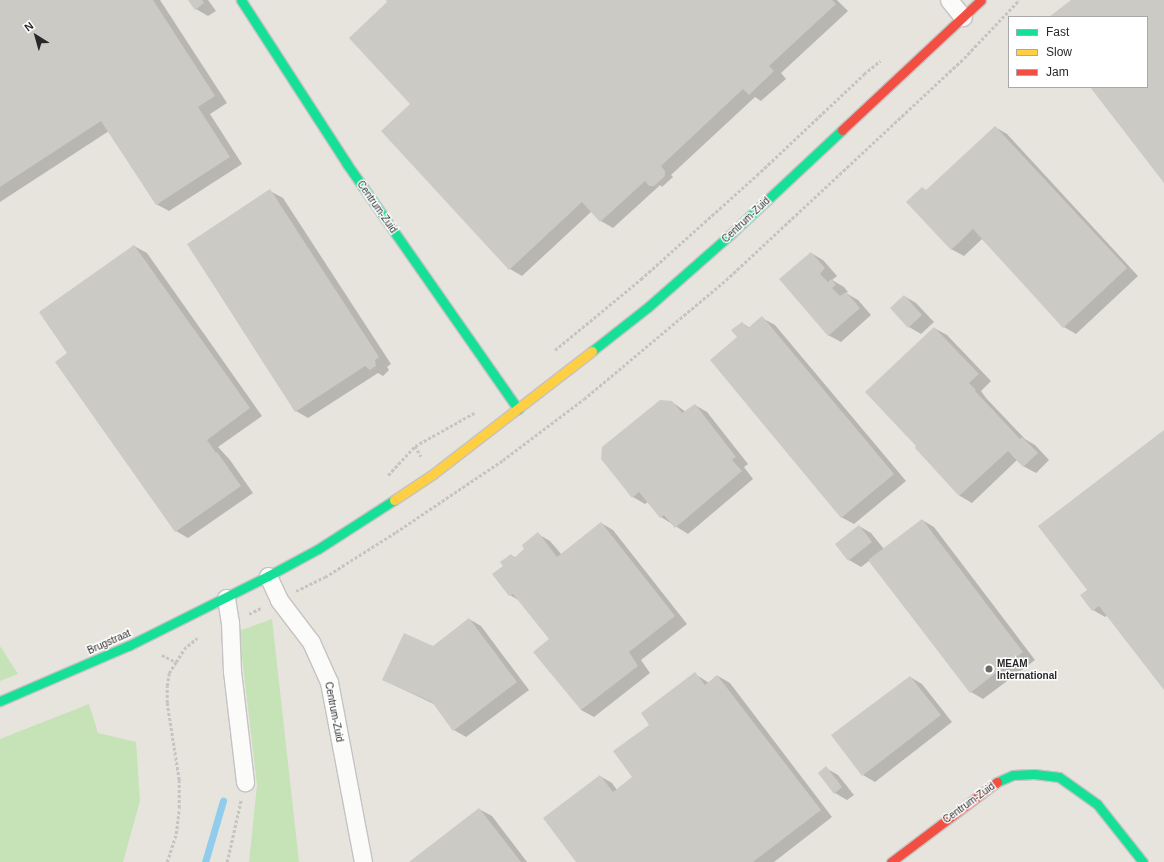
<!DOCTYPE html>
<style>
body{margin:0}
#map{position:relative;width:1164px;height:862px;overflow:hidden;background:#e7e4de;font-family:Arial,sans-serif}
div>[style]{position:absolute}
[style*='--x']{left:calc(var(--x)*1px);top:calc(var(--y)*1px);width:calc(var(--w)*1px);rotate:calc(var(--a)*1deg)}
.green>*{inset:0;background:#c5e3b6}
.shadow>*{inset:0;background:#0003}
.stream>*{height:7px;margin:-3.5px;padding:0 3.5px;transform-origin:3.5px;border-radius:3.5px;background:#90cceb}
.building>*{inset:0;background:#cccac5}
.path>*{height:2.5px;margin-top:-1.25px;transform-origin:0;background:repeating-linear-gradient(90deg,#c4c4c3 0 3px,transparent 0 5px)}
.roads{filter:drop-shadow(1px 0 #c4c3c4) drop-shadow(-1px 0 #c4c3c4) drop-shadow(0 1px #c4c3c4) drop-shadow(0 -1px #c4c3c4)}
.street>*{height:17px;margin:-8.5px;padding:0 8.5px;transform-origin:8.5px;border-radius:8.5px;background:#fbfbfa}
.fast>*{height:9px;margin:-4.5px;padding:0 4.5px;transform-origin:4.5px;border-radius:4.5px;background:#16e098}
.slow>*{height:9px;margin:-4.5px;padding:0 4.5px;transform-origin:4.5px;border-radius:4.5px;background:#ffcf43}
.jam>*{height:9px;margin:-4.5px;padding:0 4.5px;transform-origin:4.5px;border-radius:4.5px;background:#f24e42}
.dots>*{width:11px;height:11px;translate:-50% -50%;box-sizing:border-box;border:2px solid #fff;border-radius:50%}
span{translate:-50% -50%;white-space:nowrap;text-align:center;line-height:1.15;-webkit-text-stroke:3px #fff;paint-order:stroke}
.street-label{font-size:10px;color:#292929}
.poi-label{font-size:10px;color:#292929;font-weight:700}
.left{translate:0 -50%;text-align:left}
.legend{position:absolute;left:1008px;top:16px;width:140px;height:72px;box-sizing:border-box;background:#fff;border:1px solid #a9a9a9;margin:0;padding:5px 7px;list-style:none;font-size:12px;color:#292929}
.legend li{display:flex;align-items:center;gap:8px;height:20px}
.legend b{width:20px;border:1px solid #a9a9a9}
.north{position:absolute;left:16px;top:16px;width:40px;height:40px;-webkit-text-stroke:3px #fff;paint-order:stroke;rotate:323deg;font-size:11px;font-weight:700;line-height:16px;text-align:center;color:#292929}
.north::after{content:'';display:block;margin:auto;width:14px;height:18px;background:#292929;clip-path:polygon(50% 0,100% 100%,50% 72%,0 100%)}
</style>
<div id="map">
<div class="green">
<div style="clip-path:polygon(272px 619px,299px 862px,249px 862px,257px 785px,239px 631px)"></div>
<div style="clip-path:polygon(0 646px,18px 674px,0 681px)"></div>
<div style="clip-path:polygon(89px 704px,98px 733px,136px 742px,140px 801px,123px 862px,0 862px,0 739px)"></div>
</div>
<div class="shadow">
<div style="clip-path:polygon(0 0,160px 0,227px 103px,210px 114px,242px 164px,169px 211px,156px 204px,109px 131px,0 202px)"></div>
<div style="clip-path:polygon(189px 0,208px 0,216px 11px,208px 16px,196px 9px)"></div>
<div style="clip-path:polygon(387px 0,837px 0,848px 11px,781px 73px,786px 79px,761px 101px,755px 97px,671px 175px,673px 177px,662px 187px,660px 185px,658px 187px,613px 228px,601px 221px,592px 211px,522px 276px,510px 269px,411px 104px)"></div>
<div style="clip-path:polygon(995px 127px,1007px 134px,1138px 276px,1076px 334px,1064px 327px,982px 239px,964px 256px,951px 249px,922px 188px,927px 191px)"></div>
<div style="clip-path:polygon(270px 191px,283px 198px,391px 364px,387px 367px,389px 370px,383px 376px,378px 373px,308px 418px,296px 411px)"></div>
<div style="clip-path:polygon(134px 246px,147px 253px,262px 416px,218px 447px,230px 460px,253px 493px,188px 538px,176px 531px,68px 353px)"></div>
<div style="clip-path:polygon(811px 253px,823px 260px,837px 276px,832px 280px,844px 287px,848px 292px,846px 293px,858px 300px,871px 315px,841px 342px,828px 335px)"></div>
<div style="clip-path:polygon(904px 296px,916px 303px,934px 322px,921px 334px,909px 327px,891px 308px)"></div>
<div style="clip-path:polygon(762px 318px,775px 325px,906px 481px,854px 524px,841px 517px,739px 337px,742px 323px,750px 328px)"></div>
<div style="clip-path:polygon(934px 328px,947px 335px,991px 381px,981px 391px,986px 398px,1025px 439px,1035px 445px,1049px 460px,1036px 473px,1023px 466px,1017px 460px,972px 503px,960px 496px,916px 448px)"></div>
<div style="clip-path:polygon(672px 402px,686px 412px,695px 405px,707px 412px,748px 464px,744px 467px,753px 479px,688px 534px,661px 517px,648px 502px,645px 504px,633px 497px)"></div>
<div style="clip-path:polygon(1164px 431px,1164px 689px,1107px 615px,1105px 617px,1093px 610px,1088px 590px)"></div>
<div style="clip-path:polygon(922px 520px,934px 527px,1035px 660px,983px 699px,971px 692px,869px 561px,861px 567px,849px 560px,859px 526px,871px 533px,884px 549px)"></div>
<div style="clip-path:polygon(601px 523px,613px 530px,687px 624px,641px 660px,650px 673px,594px 717px,581px 710px,550px 639px,520px 601px,510px 595px,504px 566px,511px 555px,516px 558px,538px 534px,550px 541px,562px 555px)"></div>
<div style="clip-path:polygon(469px 619px,481px 626px,529px 690px,466px 737px,454px 730px,434px 704px,383px 680px,433px 647px)"></div>
<div style="clip-path:polygon(695px 674px,709px 683px,718px 676px,730px 683px,832px 817px,774px 862px,578px 862px,600px 776px,612px 783px,617px 790px,633px 777px,651px 725px)"></div>
<div style="clip-path:polygon(910px 677px,922px 684px,952px 722px,875px 782px,863px 775px)"></div>
<div style="clip-path:polygon(826px 768px,838px 775px,854px 795px,847px 800px,835px 793px)"></div>
<div style="clip-path:polygon(479px 809px,492px 816px,527px 862px,410px 862px)"></div>
</div>
<div class="stream">
<div style="--x:205;--y:862;--w:64;--a:-73.6"></div>
</div>
<div class="building">
<div style="clip-path:polygon(0 0,153px 0,215px 96px,198px 107px,230px 157px,156px 205px,101px 121px,0 187px)"></div>
<div style="clip-path:polygon(188px 0,202px 0,204px 3px,195px 10px)"></div>
<div style="clip-path:polygon(386px 0,832px 0,836px 4px,769px 66px,774px 71px,749px 95px,743px 89px,661px 166px,665px 171px,665px 176px,654px 186px,649px 186px,645px 181px,600px 222px,582px 202px,509px 270px,381px 131px,410px 104px,349px 38px,387px 2px)"></div>
<div style="clip-path:polygon(1071px 0,1164px 0,1164px 183px,1090px 87px,1147px 87px,1147px 17px,1049px 17px)"></div>
<div style="clip-path:polygon(995px 126px,1127px 268px,1063px 328px,973px 229px,951px 250px,906px 202px,922px 187px,926px 190px)"></div>
<div style="clip-path:polygon(270px 189px,379px 357px,375px 360px,376px 366px,370px 370px,365px 366px,295px 412px,187px 244px)"></div>
<div style="clip-path:polygon(134px 245px,250px 408px,207px 440px,216px 453px,217px 452px,241px 486px,175px 532px,55px 362px,67px 353px,39px 312px)"></div>
<div style="clip-path:polygon(811px 252px,825px 268px,820px 274px,828px 282px,831px 279px,836px 285px,832px 288px,840px 296px,846px 292px,860px 308px,828px 336px,779px 279px)"></div>
<div style="clip-path:polygon(904px 295px,922px 315px,908px 328px,890px 308px)"></div>
<div style="clip-path:polygon(762px 316px,894px 474px,841px 518px,710px 360px,737px 337px,731px 330px,742px 322px,748px 328px)"></div>
<div style="clip-path:polygon(934px 327px,979px 374px,969px 383px,976px 390px,975px 391px,1020px 439px,1022px 437px,1038px 453px,1023px 467px,1008px 451px,959px 496px,915px 448px,916px 446px,865px 392px)"></div>
<div style="clip-path:polygon(660px 400px,672px 401px,682px 413px,695px 404px,736px 457px,732px 460px,742px 471px,675px 528px,664px 515px,660px 518px,639px 492px,632px 498px,601px 459px,602px 447px)"></div>
<div style="clip-path:polygon(1164px 430px,1164px 690px,1099px 606px,1092px 611px,1080px 595px,1087px 590px,1038px 526px)"></div>
<div style="clip-path:polygon(922px 519px,1023px 652px,970px 693px,868px 560px)"></div>
<div style="clip-path:polygon(601px 522px,675px 616px,629px 652px,638px 666px,581px 710px,533px 652px,549px 639px,513px 594px,509px 596px,492px 574px,503px 566px,500px 562px,511px 554px,514px 558px,524px 549px,522px 545px,538px 532px,557px 557px)"></div>
<div style="clip-path:polygon(859px 525px,872px 542px,848px 561px,835px 544px)"></div>
<div style="clip-path:polygon(469px 618px,517px 682px,453px 731px,432px 702px,382px 680px,404px 633px,433px 646px)"></div>
<div style="clip-path:polygon(695px 672px,705px 685px,717px 675px,821px 810px,753px 862px,576px 862px,543px 818px,600px 775px,613px 792px,632px 777px,613px 751px,649px 725px,641px 713px)"></div>
<div style="clip-path:polygon(910px 676px,941px 715px,862px 776px,831px 735px)"></div>
<div style="clip-path:polygon(826px 766px,842px 787px,834px 794px,818px 773px)"></div>
<div style="clip-path:polygon(479px 808px,521px 862px,409px 862px)"></div>
</div>
<div class="path">
<div style="--x:555;--y:350;--w:112;--a:-39.5"></div>
<div style="--x:641;--y:279;--w:156;--a:-41.9"></div>
<div style="--x:757;--y:175;--w:147;--a:-43.3"></div>
<div style="--x:864;--y:74;--w:21;--a:-39"></div>
<div style="--x:415;--y:446;--w:12;--a:59"></div>
<div style="--x:388;--y:475;--w:40;--a:-47"></div>
<div style="--x:415;--y:446;--w:68;--a:-29.2"></div>
<div style="--x:296;--y:591;--w:32;--a:-26"></div>
<div style="--x:325;--y:577;--w:84;--a:-32.4"></div>
<div style="--x:396;--y:532;--w:129;--a:-33.9"></div>
<div style="--x:503;--y:460;--w:101;--a:-37"></div>
<div style="--x:584;--y:399;--w:185;--a:-40"></div>
<div style="--x:726;--y:280;--w:325;--a:-43"></div>
<div style="--x:964;--y:58;--w:80;--a:-46.5"></div>
<div style="--x:249;--y:614;--w:13;--a:-27"></div>
<div style="--x:162;--y:655;--w:16;--a:27"></div>
<div style="--x:167;--y:862;--w:29;--a:-72"></div>
<div style="--x:176;--y:834;--w:26;--a:-83"></div>
<div style="--x:179;--y:808;--w:28;--a:-90"></div>
<div style="--x:179;--y:780;--w:78;--a:-98.9"></div>
<div style="--x:167;--y:703;--w:17;--a:-90"></div>
<div style="--x:167;--y:686;--w:13;--a:-81"></div>
<div style="--x:169;--y:673;--w:13;--a:-58"></div>
<div style="--x:176;--y:662;--w:15;--a:-58"></div>
<div style="--x:184;--y:649;--w:17;--a:-40"></div>
<div style="--x:227;--y:862;--w:64;--a:-77.3"></div>
</div>
<div class="roads">
<div class="street">
<div style="--x:949;--y:0;--w:22;--a:51"></div>
<div style="--x:268;--y:576;--w:26;--a:65"></div>
<div style="--x:279;--y:600;--w:53;--a:52.7"></div>
<div style="--x:311;--y:642;--w:44;--a:65.8"></div>
<div style="--x:329;--y:682;--w:183;--a:79.3"></div>
<div style="--x:226;--y:598;--w:24;--a:81"></div>
<div style="--x:230;--y:622;--w:49;--a:87.7"></div>
<div style="--x:232;--y:671;--w:112;--a:83.3"></div>
</div>
<div class="fast">
<div style="--x:241;--y:0;--w:195;--a:57.1"></div>
<div style="--x:347;--y:164;--w:299;--a:55.1"></div>
<div style="--x:592;--y:351;--w:71;--a:-38.2"></div>
<div style="--x:648;--y:307;--w:113;--a:-41.4"></div>
<div style="--x:733;--y:232;--w:149;--a:-43.1"></div>
<div style="--x:0;--y:701;--w:139;--a:-23.3"></div>
<div style="--x:128;--y:646;--w:157;--a:-26.6"></div>
<div style="--x:268;--y:576;--w:57;--a:-28.4"></div>
<div style="--x:318;--y:549;--w:90;--a:-32.8"></div>
<div style="--x:997;--y:782;--w:17;--a:-24"></div>
<div style="--x:1013;--y:775;--w:21;--a:-3"></div>
<div style="--x:1034;--y:774;--w:25;--a:7"></div>
<div style="--x:1059;--y:777;--w:47;--a:35.4"></div>
<div style="--x:1097;--y:804;--w:74;--a:51.6"></div>
</div>
<div class="slow">
<div style="--x:394;--y:500;--w:47;--a:-33.7"></div>
<div style="--x:433;--y:474;--w:201;--a:-37.7"></div>
</div>
<div class="jam">
<div style="--x:842;--y:130;--w:190;--a:-43.1"></div>
<div style="--x:891;--y:862;--w:133;--a:-37"></div>
</div>
</div>
<div class="dots">
<div style="left:989px;top:669px;background:#6c6a68"></div>
</div>
<div class="street-label">
<span style="left:377px;top:207px;rotate:55deg">Centrum-Zuid</span>
<span style="left:746px;top:220px;rotate:-43deg">Centrum-Zuid</span>
<span style="left:109px;top:642px;rotate:-24deg">Brugstraat</span>
<span style="left:334px;top:712px;rotate:79deg">Centrum-Zuid</span>
<span style="left:969px;top:803px;rotate:-36deg">Centrum-Zuid</span>
</div>
<div class="poi-label">
<span class="left" style="left:997px;top:669px">MEAM<br>International</span>
</div>
<ul class="legend">
<li><b style="height:5px;background:#16e098"></b>Fast</li>
<li><b style="height:5px;background:#ffcf43"></b>Slow</li>
<li><b style="height:5px;background:#f24e42"></b>Jam</li>
</ul>
<div class="north">N</div>
</div>
